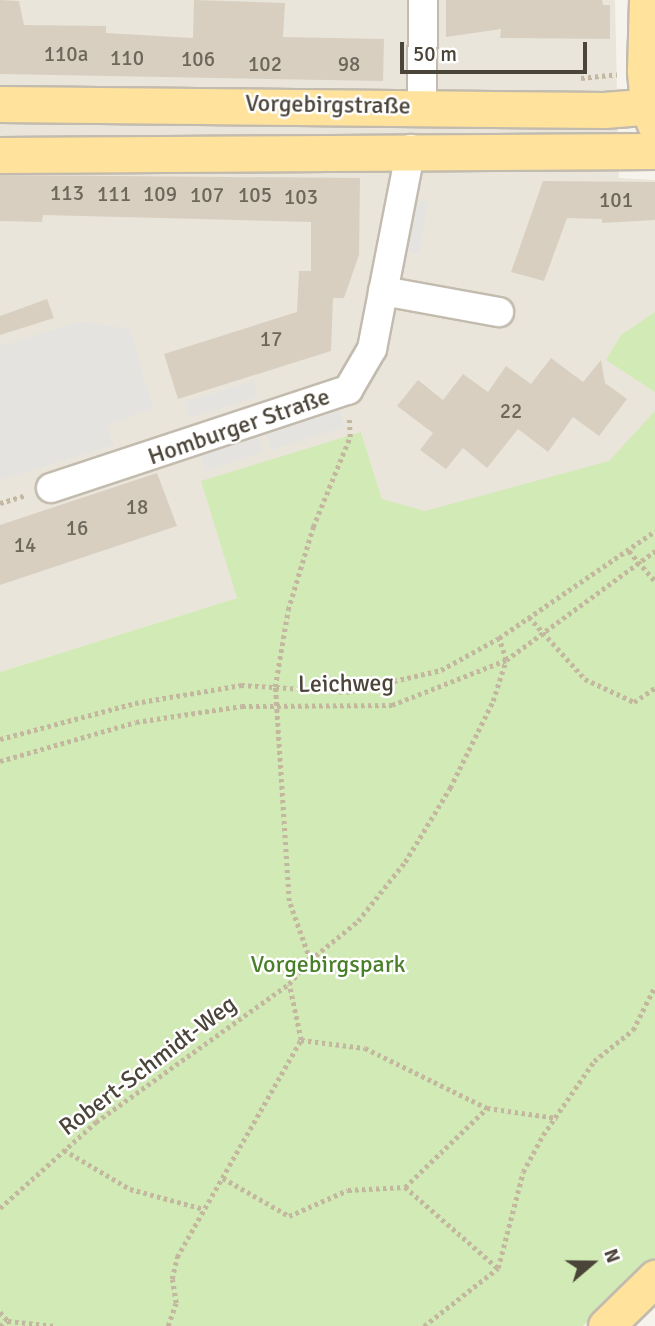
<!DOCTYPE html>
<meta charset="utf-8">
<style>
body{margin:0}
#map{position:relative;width:655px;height:1326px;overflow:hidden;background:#f6f3ec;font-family:Signika,sans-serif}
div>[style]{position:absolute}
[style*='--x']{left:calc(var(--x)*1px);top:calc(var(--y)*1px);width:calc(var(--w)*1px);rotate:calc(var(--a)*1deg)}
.residential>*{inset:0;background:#eae5da}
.green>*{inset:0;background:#d2eab5}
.parking>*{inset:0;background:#e5e3e0}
.building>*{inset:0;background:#d8cfc1}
.path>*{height:4.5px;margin-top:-2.25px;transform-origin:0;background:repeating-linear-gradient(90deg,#c4b79f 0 3.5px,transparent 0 7px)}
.roads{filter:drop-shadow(2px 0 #c2bbae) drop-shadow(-2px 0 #c2bbae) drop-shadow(0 2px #c2bbae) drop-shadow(0 -2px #c2bbae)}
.minor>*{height:28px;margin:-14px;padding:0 14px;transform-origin:14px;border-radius:14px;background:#fff}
.major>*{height:35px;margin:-17.5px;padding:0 17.5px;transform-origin:17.5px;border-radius:17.5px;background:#ffe39c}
span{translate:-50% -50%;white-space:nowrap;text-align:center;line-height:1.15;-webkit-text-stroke:5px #fff;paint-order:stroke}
.number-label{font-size:21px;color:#6e675b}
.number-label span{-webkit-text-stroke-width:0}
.street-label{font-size:24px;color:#4b4439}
.park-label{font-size:24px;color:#4a7f2a}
.north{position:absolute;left:557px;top:1228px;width:70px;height:70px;-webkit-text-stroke:5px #fff;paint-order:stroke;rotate:70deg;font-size:19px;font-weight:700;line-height:28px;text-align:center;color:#4b4439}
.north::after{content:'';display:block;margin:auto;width:24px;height:32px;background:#4b4439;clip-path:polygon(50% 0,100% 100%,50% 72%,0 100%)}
.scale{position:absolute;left:400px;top:42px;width:187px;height:32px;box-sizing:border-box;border:4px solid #4b4439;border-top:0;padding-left:9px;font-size:21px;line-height:24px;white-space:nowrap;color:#4b4439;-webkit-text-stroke:5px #fff;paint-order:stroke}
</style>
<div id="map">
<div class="residential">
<div style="clip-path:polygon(0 0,615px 0,619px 178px,655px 180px,655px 429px,606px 496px,401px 560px,361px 432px,237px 598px,0 672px)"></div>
</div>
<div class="green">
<div style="clip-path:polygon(655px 312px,655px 392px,606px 360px,621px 335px)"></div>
<div style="clip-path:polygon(655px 411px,655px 1258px,583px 1326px,0 1326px,0 672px,237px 598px,201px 481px,361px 432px,382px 499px,425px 511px,609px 461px)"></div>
</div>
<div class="parking">
<div style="clip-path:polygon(407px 199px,428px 202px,419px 254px,399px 251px)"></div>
<div style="clip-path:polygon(81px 321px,130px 329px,153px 408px,107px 426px,114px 445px,0 480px,0 346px)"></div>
<div style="clip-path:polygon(253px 381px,258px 397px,189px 418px,184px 402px)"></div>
<div style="clip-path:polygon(339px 408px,345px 427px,271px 450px,265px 431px)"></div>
<div style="clip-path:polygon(257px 434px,263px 452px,206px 471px,200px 452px)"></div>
</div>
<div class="building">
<div style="clip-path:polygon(0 0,19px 1px,24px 25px,106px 26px,106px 33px,193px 38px,194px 0,285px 3px,283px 37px,384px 39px,383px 81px,0 74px)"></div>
<div style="clip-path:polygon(446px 0,602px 0,603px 5px,610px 5px,610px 39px,500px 38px,501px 29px,446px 37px)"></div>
<div style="clip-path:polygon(0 175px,360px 178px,359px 255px,344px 298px,333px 298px,331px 351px,178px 399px,164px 354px,297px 312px,299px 271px,311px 271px,311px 222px,43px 215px,42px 222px,0 221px)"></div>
<div style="clip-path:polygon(543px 181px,655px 182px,655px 220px,602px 223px,602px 219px,567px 218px,544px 281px,511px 272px)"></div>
<div style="clip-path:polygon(47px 299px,54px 318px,0 335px,0 316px)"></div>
<div style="clip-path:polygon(551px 358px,583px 382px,601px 360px,605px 383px,627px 399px,599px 436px,573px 417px,548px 452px,518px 429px,487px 468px,463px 448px,446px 469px,420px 450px,433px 433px,397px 406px,418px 380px,443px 400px,463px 374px,488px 392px,506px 366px,531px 384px)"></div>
<div style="clip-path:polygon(157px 473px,177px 526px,0 585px,0 525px)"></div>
</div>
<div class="path">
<div style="--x:581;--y:78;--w:36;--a:-6"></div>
<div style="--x:0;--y:503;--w:28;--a:-17"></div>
<div style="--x:629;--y:551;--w:40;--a:49"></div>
<div style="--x:529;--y:617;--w:84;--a:47.9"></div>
<div style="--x:585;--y:679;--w:54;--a:25.1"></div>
<div style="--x:634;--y:702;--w:25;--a:-34"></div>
<div style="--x:0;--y:739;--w:140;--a:-14.9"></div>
<div style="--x:135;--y:703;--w:108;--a:-9.6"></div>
<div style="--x:241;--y:685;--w:105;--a:3.8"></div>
<div style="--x:346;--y:692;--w:98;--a:-13"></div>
<div style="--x:441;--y:670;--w:66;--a:-28.9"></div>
<div style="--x:499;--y:638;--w:189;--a:-34.4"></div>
<div style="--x:0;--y:761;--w:141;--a:-16"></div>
<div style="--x:136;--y:722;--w:107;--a:-8.6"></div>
<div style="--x:242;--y:706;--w:150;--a:-0.4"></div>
<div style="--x:392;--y:705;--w:123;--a:-21.5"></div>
<div style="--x:506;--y:660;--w:185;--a:-36.2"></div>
<div style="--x:310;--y:960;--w:62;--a:-39.1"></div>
<div style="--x:358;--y:921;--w:75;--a:-51.5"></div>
<div style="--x:405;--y:862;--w:87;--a:-58.7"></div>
<div style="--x:450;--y:788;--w:97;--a:-63.7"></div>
<div style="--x:493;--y:701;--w:43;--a:-72.4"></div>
<div style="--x:506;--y:660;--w:23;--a:-108"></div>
<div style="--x:301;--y:1040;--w:64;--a:7.1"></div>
<div style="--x:365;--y:1048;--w:136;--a:26.2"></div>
<div style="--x:487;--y:1108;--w:71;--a:8.1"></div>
<div style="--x:64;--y:1150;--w:77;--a:30.6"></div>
<div style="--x:130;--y:1189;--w:77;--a:15.1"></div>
<div style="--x:223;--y:1178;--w:76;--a:29.9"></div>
<div style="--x:289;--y:1216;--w:64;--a:-23.8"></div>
<div style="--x:348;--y:1190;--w:57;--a:-3"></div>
<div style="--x:405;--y:1187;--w:114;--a:-43.9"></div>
<div style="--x:405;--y:1187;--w:123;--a:41.1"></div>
<div style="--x:0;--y:1208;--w:129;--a:-41.9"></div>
<div style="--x:96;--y:1122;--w:237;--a:-35.6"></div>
<div style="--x:289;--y:984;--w:32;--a:-49"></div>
<div style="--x:310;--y:960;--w:63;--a:-109.6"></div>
<div style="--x:289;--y:901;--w:214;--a:-93.7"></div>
<div style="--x:275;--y:687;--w:78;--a:-80.4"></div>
<div style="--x:288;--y:610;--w:87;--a:-73.2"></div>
<div style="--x:313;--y:527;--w:97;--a:-67.7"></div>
<div style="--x:350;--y:437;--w:21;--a:-93"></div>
<div style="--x:0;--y:1312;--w:12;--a:48"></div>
<div style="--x:8;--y:1321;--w:47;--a:6.1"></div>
<div style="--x:0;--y:1326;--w:9;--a:-32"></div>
<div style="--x:168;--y:1326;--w:24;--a:-71"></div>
<div style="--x:176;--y:1303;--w:24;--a:-99"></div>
<div style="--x:172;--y:1279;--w:23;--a:-77"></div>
<div style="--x:177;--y:1257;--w:250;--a:-60.3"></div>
<div style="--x:301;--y:1040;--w:57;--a:-102.1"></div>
<div style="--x:424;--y:1326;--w:94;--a:-38.1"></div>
<div style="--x:498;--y:1268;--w:99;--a:-75.4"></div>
<div style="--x:523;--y:1172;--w:42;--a:-61.6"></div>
<div style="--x:543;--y:1135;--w:90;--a:-55.4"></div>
<div style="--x:594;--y:1061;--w:50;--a:-38.5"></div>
<div style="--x:633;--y:1030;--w:49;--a:-63.4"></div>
</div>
<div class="roads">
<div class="minor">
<div style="--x:422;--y:107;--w:107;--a:-89.5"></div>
<div style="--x:383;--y:291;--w:118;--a:10.3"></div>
<div style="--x:51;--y:488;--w:313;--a:-18.3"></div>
<div style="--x:348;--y:390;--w:48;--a:-59.7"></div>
<div style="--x:372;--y:349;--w:204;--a:-79"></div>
</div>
<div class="major">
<div style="--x:647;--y:0;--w:71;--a:91.6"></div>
<div style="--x:645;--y:71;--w:35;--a:85"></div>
<div style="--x:648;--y:106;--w:19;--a:69"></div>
<div style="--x:0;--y:104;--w:604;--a:0.57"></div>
<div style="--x:604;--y:110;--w:51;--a:-4.5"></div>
<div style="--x:0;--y:155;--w:655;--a:-0.35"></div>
<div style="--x:606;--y:1326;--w:69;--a:-44.4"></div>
</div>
</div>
<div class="number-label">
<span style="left:66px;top:54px">110a</span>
<span style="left:127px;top:58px">110</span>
<span style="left:198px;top:59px">106</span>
<span style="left:265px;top:64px">102</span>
<span style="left:349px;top:64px">98</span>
<span style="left:67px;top:193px">113</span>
<span style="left:114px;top:194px">111</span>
<span style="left:160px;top:194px">109</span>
<span style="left:207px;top:195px">107</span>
<span style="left:255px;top:195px">105</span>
<span style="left:301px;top:197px">103</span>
<span style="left:616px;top:200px">101</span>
<span style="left:271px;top:339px">17</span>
<span style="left:511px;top:411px">22</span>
<span style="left:137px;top:507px">18</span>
<span style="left:77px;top:528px">16</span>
<span style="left:25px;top:545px">14</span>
</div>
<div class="street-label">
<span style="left:328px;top:105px;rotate:1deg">Vorgebirgstraße</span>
<span style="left:239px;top:427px;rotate:-19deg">Homburger Straße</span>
<span style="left:346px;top:684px;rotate:-1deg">Leichweg</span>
<span style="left:148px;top:1066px;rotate:-37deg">Robert-Schmidt-Weg</span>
</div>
<div class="park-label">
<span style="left:328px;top:965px">Vorgebirgspark</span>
</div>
<div class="north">N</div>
<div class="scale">50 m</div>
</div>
